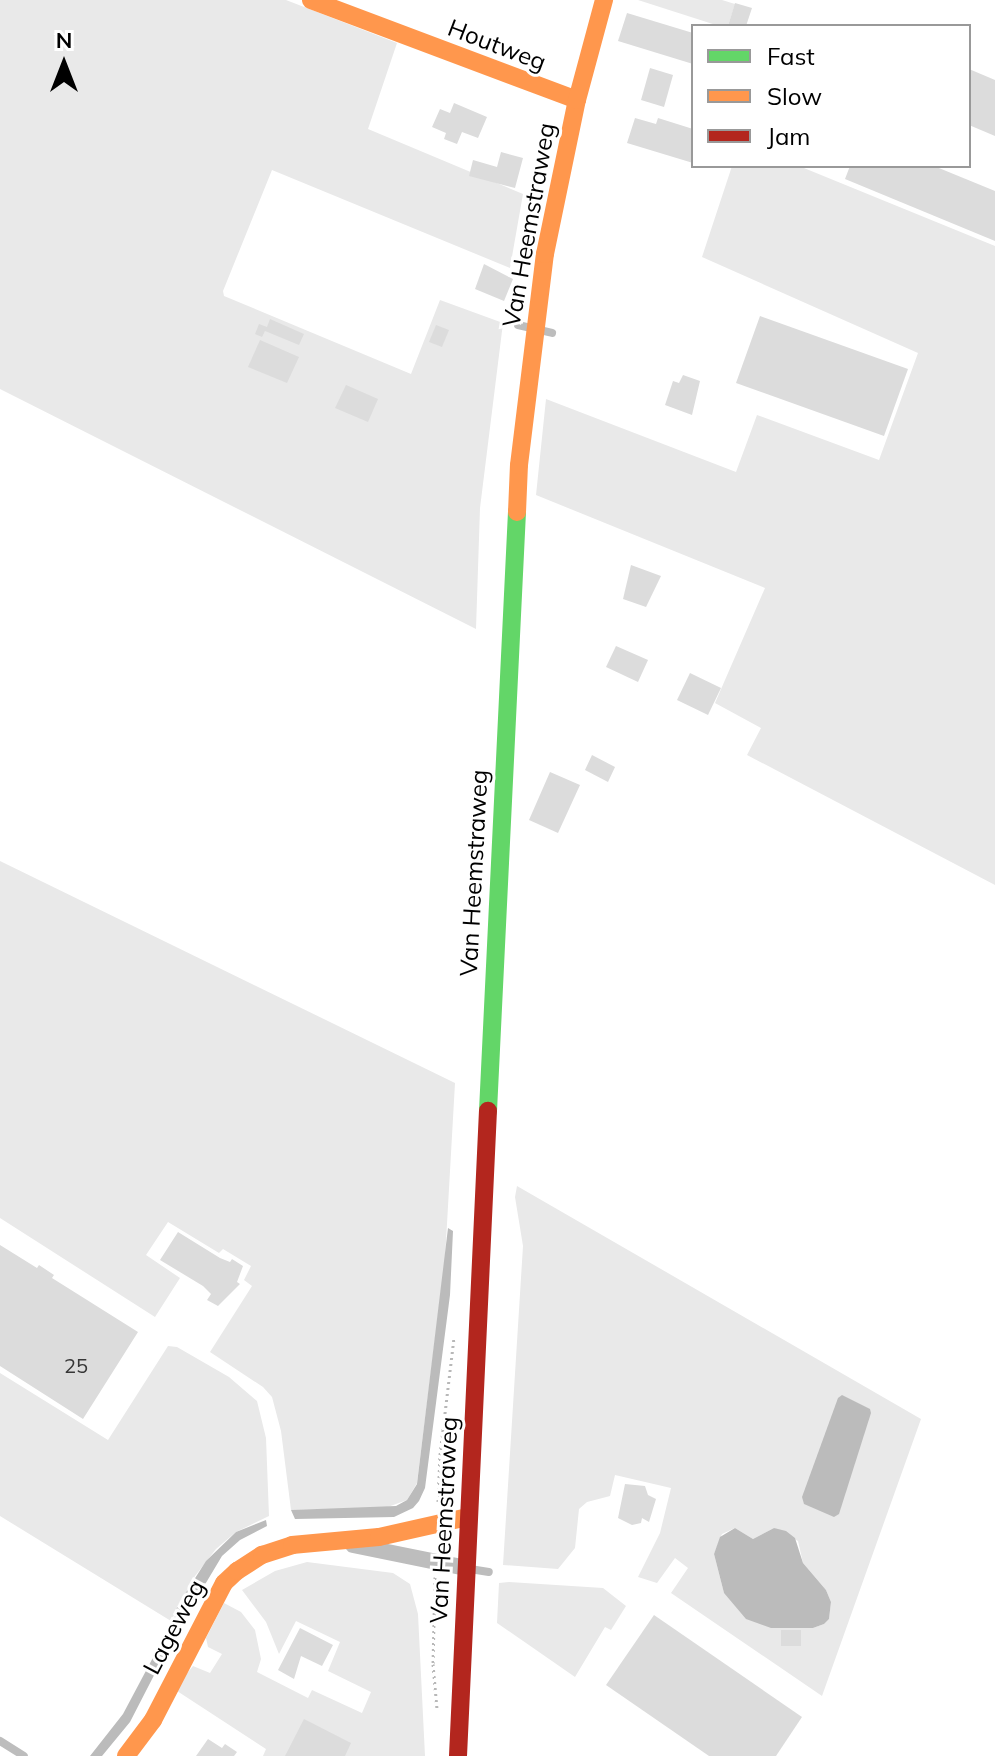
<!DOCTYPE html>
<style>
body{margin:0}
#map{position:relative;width:995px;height:1756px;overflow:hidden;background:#fff;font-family:Mulish,sans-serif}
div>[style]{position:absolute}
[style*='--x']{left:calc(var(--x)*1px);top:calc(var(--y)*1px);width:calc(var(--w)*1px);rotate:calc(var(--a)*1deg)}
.green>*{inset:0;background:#e9e9e9}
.water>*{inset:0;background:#bbb}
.building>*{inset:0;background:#dcdcdc}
.path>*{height:3px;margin-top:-1.5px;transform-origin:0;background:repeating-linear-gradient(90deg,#b8b8b8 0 2px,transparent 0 6px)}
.lane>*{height:8px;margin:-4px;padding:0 4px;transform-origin:4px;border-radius:4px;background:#bdbdbd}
.street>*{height:16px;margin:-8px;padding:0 8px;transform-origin:8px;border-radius:8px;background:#bdbdbd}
.fast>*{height:18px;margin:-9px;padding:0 9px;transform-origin:9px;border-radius:9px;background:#63d668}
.slow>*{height:18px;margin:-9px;padding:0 9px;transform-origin:9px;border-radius:9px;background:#ff974d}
.jam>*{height:18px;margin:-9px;padding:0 9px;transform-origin:9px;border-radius:9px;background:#b3261e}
span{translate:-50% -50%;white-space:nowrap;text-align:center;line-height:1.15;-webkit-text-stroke:6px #fff;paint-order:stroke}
.number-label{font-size:20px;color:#373737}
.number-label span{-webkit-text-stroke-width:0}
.street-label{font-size:24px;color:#000}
.legend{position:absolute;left:691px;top:24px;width:280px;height:144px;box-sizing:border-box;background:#fff;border:2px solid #999;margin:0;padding:10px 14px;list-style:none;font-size:24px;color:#000}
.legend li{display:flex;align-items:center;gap:16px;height:40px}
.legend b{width:40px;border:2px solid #999}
.north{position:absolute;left:24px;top:24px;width:80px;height:80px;-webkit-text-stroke:6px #fff;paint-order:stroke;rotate:0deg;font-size:22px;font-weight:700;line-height:32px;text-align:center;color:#000}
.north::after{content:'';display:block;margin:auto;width:28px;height:36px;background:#000;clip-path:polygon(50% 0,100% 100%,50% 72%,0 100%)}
</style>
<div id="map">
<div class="green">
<div style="clip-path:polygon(0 0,286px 0,397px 43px,368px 129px,523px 194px,510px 268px,272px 170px,223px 291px,224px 296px,411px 374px,440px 300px,503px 323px,480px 508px,476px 629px,0 389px)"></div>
<div style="clip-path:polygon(638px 0,722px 0,735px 4px,728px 26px,719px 26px)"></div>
<div style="clip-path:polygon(732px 166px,799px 166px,995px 246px,995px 885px,747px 755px,761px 728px,715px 703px,765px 588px,536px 495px,546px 399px,736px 472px,757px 415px,879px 460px,918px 353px,702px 257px)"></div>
<div style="clip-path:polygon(0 861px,455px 1083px,445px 1259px,417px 1483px,407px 1500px,385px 1508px,291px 1510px,281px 1431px,272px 1397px,263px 1387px,210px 1352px,252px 1286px,244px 1280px,251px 1266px,223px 1249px,219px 1253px,168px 1222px,146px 1255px,180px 1278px,155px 1317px,0 1218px)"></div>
<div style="clip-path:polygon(evenodd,517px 1186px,921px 1419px,822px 1696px,671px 1593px,688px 1568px,675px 1558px,657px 1583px,638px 1577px,660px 1533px,671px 1488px,615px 1475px,610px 1496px,587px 1502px,579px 1509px,575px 1548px,558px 1569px,503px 1565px,523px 1246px,515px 1197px,517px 1186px,735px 1528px,753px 1539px,774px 1528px,798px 1541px,803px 1563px,826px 1590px,831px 1602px,829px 1619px,824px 1624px,813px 1628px,724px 1593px,714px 1554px,722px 1534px,735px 1528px)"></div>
<div style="clip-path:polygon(168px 1346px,177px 1347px,229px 1377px,257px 1401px,266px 1438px,269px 1516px,236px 1532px,216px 1549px,195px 1576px,171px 1621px,0 1516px,0 1373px,108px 1440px)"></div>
<div style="clip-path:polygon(307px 1562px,393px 1573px,410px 1584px,418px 1614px,425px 1756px,263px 1756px,266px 1749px,174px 1689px,193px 1666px,210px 1673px,222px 1654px,208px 1647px,206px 1638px,224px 1603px,241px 1612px,255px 1630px,261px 1659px,257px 1672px,308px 1698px,312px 1690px,362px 1713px,371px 1692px,328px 1671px,340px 1642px,296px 1621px,279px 1654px,266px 1622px,242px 1590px,275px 1571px)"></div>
<div style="clip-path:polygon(509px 1582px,603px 1588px,626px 1606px,611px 1630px,605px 1627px,575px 1677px,497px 1623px,499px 1583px)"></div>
</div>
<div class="water">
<div style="clip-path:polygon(448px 1228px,453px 1231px,450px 1295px,425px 1488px,419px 1501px,413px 1508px,394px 1517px,295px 1519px,291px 1510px,396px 1506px,407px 1500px,417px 1484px)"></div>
<div style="clip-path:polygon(842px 1395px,870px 1409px,871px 1413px,839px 1514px,834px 1517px,804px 1504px,802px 1497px,838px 1398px)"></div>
<div style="clip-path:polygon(266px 1520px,267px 1526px,240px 1540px,222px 1556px,176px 1633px,169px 1633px,178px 1605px,206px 1561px,236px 1532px)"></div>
<div style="clip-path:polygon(735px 1528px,753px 1539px,774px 1528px,786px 1531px,795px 1538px,803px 1563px,826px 1590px,831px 1602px,829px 1619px,824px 1624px,813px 1628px,771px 1628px,746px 1619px,724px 1593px,714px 1554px,720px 1537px)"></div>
<div style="clip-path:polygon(164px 1647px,166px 1652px,130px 1722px,102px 1756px,90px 1756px,123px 1714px,157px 1650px)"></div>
</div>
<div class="building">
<div style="clip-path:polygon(735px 3px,752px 8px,746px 26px,728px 26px)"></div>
<div style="clip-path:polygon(627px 13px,693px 33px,693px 64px,618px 41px)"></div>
<div style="clip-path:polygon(650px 68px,673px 75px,664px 107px,641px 100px)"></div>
<div style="clip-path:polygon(969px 69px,995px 80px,995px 136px,969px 125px)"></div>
<div style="clip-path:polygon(454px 103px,487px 117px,478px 138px,462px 132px,457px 144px,444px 139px,446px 133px,432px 127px,440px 109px,450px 113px)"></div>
<div style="clip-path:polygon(635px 118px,656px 124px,658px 118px,693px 129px,693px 163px,627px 143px)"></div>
<div style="clip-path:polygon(501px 152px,523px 158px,515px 188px,469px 176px,473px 160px,497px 167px)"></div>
<div style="clip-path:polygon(850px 166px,934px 166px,995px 191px,995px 241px,845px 179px)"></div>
<div style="clip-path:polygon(484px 264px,513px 279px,504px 301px,475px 289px)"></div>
<div style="clip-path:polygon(760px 316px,908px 369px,884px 436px,736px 383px)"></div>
<div style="clip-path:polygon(270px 319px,304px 334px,299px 345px,265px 331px,262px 337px,255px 334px,259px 324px,267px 327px)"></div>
<div style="clip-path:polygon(436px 325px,449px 330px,442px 347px,429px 342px)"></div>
<div style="clip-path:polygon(260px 340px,299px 357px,287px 383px,248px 367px)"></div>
<div style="clip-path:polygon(683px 375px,700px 381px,692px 415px,665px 405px,673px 381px,679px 383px)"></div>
<div style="clip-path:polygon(346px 385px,378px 399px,368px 422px,335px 408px)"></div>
<div style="clip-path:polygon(631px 565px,661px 576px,646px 607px,623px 599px)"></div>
<div style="clip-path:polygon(616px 646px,648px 660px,638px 682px,606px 667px)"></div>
<div style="clip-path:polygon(690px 673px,721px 688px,708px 715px,677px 700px)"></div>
<div style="clip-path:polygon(592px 755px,615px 767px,608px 782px,585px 770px)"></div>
<div style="clip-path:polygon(550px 772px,580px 785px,558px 833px,529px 820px)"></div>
<div style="clip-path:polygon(178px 1232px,220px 1258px,230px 1262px,232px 1259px,243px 1266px,237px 1282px,240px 1284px,218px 1306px,207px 1300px,211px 1294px,203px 1286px,160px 1260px)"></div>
<div style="clip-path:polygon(0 1245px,37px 1268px,39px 1265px,54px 1275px,52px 1278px,138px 1332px,83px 1419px,0 1366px)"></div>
<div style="clip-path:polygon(625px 1484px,645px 1486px,648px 1495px,656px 1499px,649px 1522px,642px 1518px,641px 1523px,632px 1525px,618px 1518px)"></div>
<div style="clip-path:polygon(654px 1615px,802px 1717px,776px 1756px,709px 1756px,606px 1685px)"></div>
<div style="clip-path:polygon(300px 1628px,333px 1645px,322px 1666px,301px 1656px,294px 1679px,278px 1670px)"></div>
<div style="clip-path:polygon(781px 1630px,801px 1630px,801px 1646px,781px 1646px)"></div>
<div style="clip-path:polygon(304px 1719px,351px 1743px,345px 1756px,285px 1756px)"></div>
<div style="clip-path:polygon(208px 1739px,222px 1748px,225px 1744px,237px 1752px,234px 1756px,196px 1756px)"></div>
</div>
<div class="path">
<div style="--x:438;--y:1502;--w:47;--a:-87.6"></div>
<div style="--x:440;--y:1455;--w:118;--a:-83.2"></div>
<div style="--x:435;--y:1577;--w:87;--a:91.3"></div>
<div style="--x:433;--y:1664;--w:45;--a:84.9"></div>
</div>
<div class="lane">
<div style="--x:518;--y:325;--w:35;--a:13"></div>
<div style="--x:470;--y:1569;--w:19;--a:9"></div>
<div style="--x:0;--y:1741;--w:28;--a:32"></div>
</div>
<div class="street">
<div style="--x:353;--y:1545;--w:115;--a:11.5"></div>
</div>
<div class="fast">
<div style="--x:488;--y:1111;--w:600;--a:-87.23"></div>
</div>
<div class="slow">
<div style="--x:311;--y:0;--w:284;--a:20.6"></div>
<div style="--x:517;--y:512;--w:47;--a:-87.6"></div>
<div style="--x:519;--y:465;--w:213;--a:-83"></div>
<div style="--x:545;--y:254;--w:157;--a:-78.3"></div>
<div style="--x:577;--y:100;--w:104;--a:-74.9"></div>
<div style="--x:126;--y:1756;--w:45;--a:-53.1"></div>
<div style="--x:153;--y:1720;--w:154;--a:-62.6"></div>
<div style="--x:224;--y:1583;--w:18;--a:-43"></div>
<div style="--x:237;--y:1571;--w:30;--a:-33"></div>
<div style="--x:262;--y:1555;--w:32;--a:-18"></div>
<div style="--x:292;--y:1545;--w:87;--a:-5.3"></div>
<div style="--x:379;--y:1537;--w:91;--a:-12.7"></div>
</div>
<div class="jam">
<div style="--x:458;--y:1756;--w:646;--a:-87.34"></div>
</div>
<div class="number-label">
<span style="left:76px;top:1365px">25</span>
</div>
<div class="street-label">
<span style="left:497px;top:45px;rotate:21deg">Houtweg</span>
<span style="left:529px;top:225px;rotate:-80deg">Van Heemstraweg</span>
<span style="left:474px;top:873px;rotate:-87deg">Van Heemstraweg</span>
<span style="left:444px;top:1520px;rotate:-87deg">Van Heemstraweg</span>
<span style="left:174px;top:1627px;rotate:-62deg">Lageweg</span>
</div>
<ul class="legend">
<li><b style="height:10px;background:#63d668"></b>Fast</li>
<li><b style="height:10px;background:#ff974d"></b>Slow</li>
<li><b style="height:10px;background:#b3261e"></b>Jam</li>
</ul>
<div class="north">N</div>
</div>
